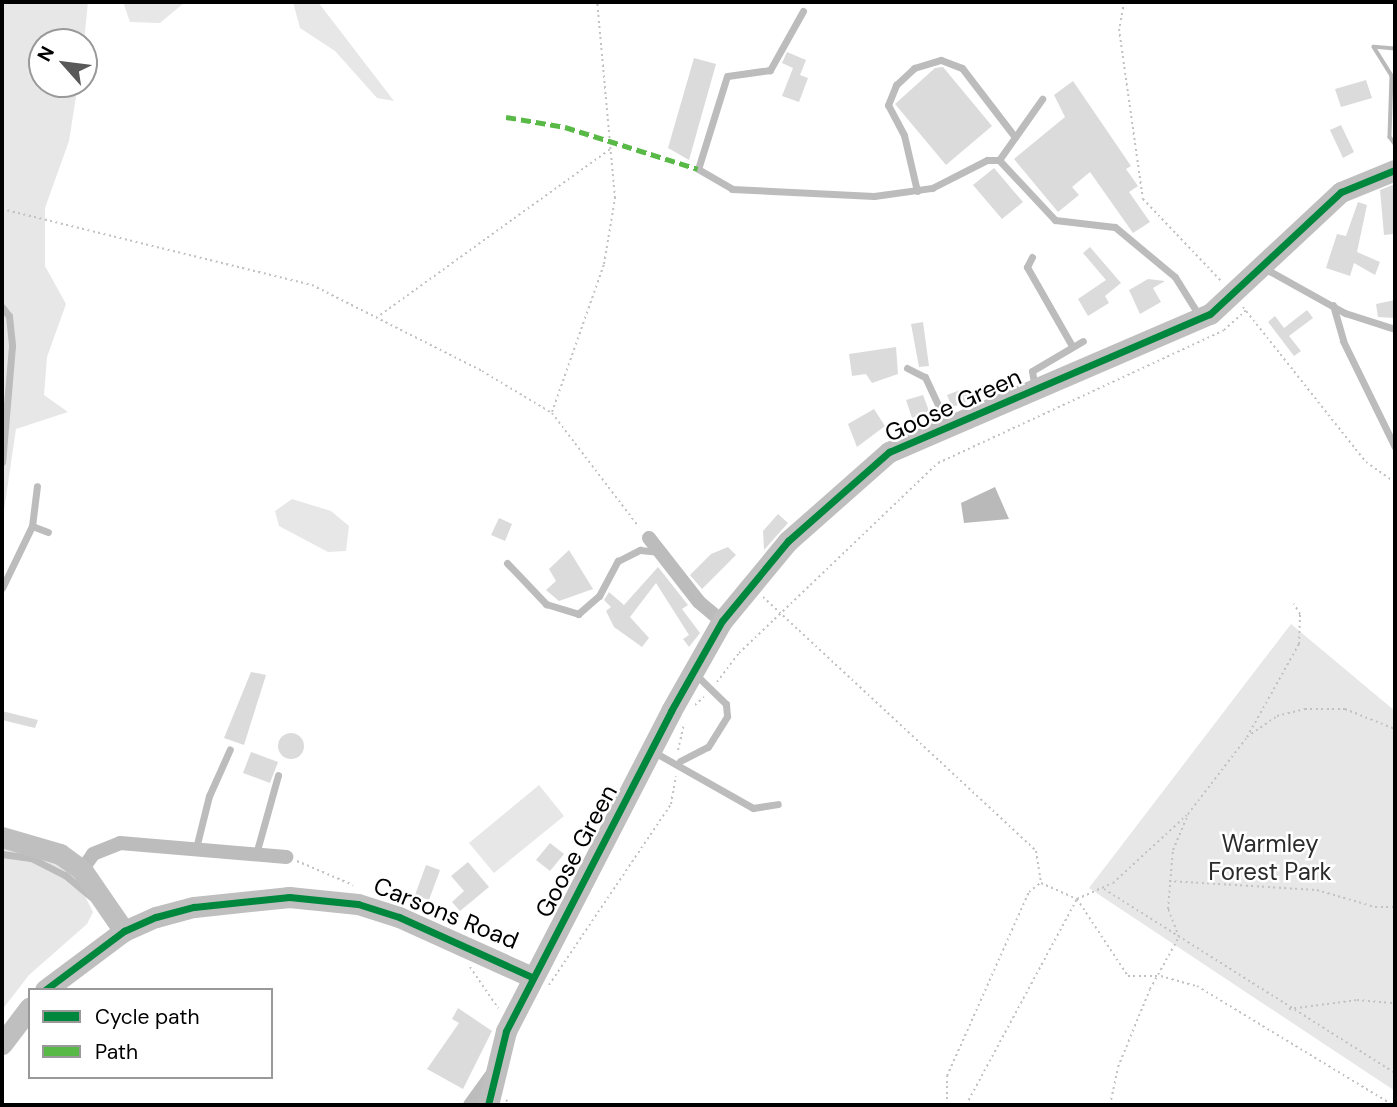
<!DOCTYPE html>
<style>
body{margin:0}
#map{position:relative;width:1397px;height:1107px;overflow:hidden;background:#fff;font-family:"DM Sans",sans-serif}
div>[style]{position:absolute}
[style*='--x']{left:calc(var(--x)*1px);top:calc(var(--y)*1px);width:calc(var(--w)*1px);rotate:calc(var(--a)*1deg)}
.green>*{inset:0;background:#e7e7e7}
.water>*{inset:0;background:#b9b9b9}
.stream>*{height:3.5px;margin:-1.75px;padding:0 1.75px;transform-origin:1.75px;border-radius:1.75px;background:#b9b9b9}
.building>*{inset:0;background:#dbdbdb}
.round{border-radius:50%}
.path>*{height:2px;margin-top:-1px;transform-origin:0;background:repeating-linear-gradient(90deg,#c2c2c2 0 2px,transparent 0 5.5px)}
.lane>*{height:7px;margin:-3.5px;padding:0 3.5px;transform-origin:3.5px;border-radius:3.5px;background:#bcbcbc}
.street>*{height:14px;margin:-7px;padding:0 7px;transform-origin:7px;border-radius:7px;background:#bcbcbc}
.secondary>*{height:21px;margin:-10.5px;padding:0 10.5px;transform-origin:10.5px;border-radius:10.5px;background:#bfbfbf}
.quiet>*{height:5px;margin-top:-2.5px;transform-origin:0;background:repeating-linear-gradient(90deg,#58b947 0 10px,transparent 0 15px)}
.cycleway>*{height:7px;margin:-3.5px;padding:0 3.5px;transform-origin:3.5px;border-radius:3.5px;background:#00873e}
span{translate:-50% -50%;white-space:nowrap;text-align:center;line-height:1.15;-webkit-text-stroke:5px #fff;paint-order:stroke}
.street-label{font-size:24px;color:#000}
.park-label{font-size:24px;color:#2b2b2b}
.frame{position:absolute;inset:0;border:4px solid #000;pointer-events:none}
.legend{position:absolute;left:28px;top:988px;width:245px;height:91px;box-sizing:border-box;background:#fff;border:2px solid #999;margin:0;padding:9px 12px;list-style:none;font-size:21px;color:#000}
.legend li{display:flex;align-items:center;gap:14px;height:35px}
.legend b{width:35px;border:2px solid #999}
.north{position:absolute;left:28px;top:28px;width:70px;height:70px;box-sizing:border-box;background:#fff;border:2px solid #999;border-radius:50%;rotate:298deg;font-size:19px;font-weight:700;line-height:28px;text-align:center;color:#000}
.north::after{content:'';display:block;margin:auto;width:24px;height:32px;background:#595959;clip-path:polygon(50% 0,100% 100%,50% 72%,0 100%)}
</style>
<div id="map">
<div class="green">
<div style="clip-path:polygon(2px 2px,88px 2px,84px 42px,42px 42px,42px 84px,78px 84px,69px 141px,45px 208px,45px 266px,66px 304px,47px 357px,44px 395px,68px 412px,16px 429px,2px 524px)"></div>
<div style="clip-path:polygon(123px 2px,185px 2px,160px 23px,130px 22px)"></div>
<div style="clip-path:polygon(293px 2px,318px 2px,394px 101px,377px 98px,335px 51px,300px 28px)"></div>
<div style="clip-path:polygon(292px 499px,331px 511px,349px 526px,346px 551px,328px 552px,279px 526px,275px 511px)"></div>
<div style="clip-path:polygon(1291px 624px,1395px 711px,1395px 1091px,1089px 888px)"></div>
<div style="clip-path:polygon(539px 785px,564px 816px,494px 873px,469px 843px)"></div>
<div style="clip-path:polygon(2px 844px,53px 859px,75px 877px,93px 912px,87px 924px,29px 975px,2px 1010px)"></div>
</div>
<div class="water">
<div style="clip-path:polygon(995px 487px,1009px 519px,964px 523px,961px 503px)"></div>
</div>
<div class="stream">
<div style="--x:1395;--y:49;--w:21;--a:-175"></div>
<div style="--x:1374;--y:47;--w:34;--a:58"></div>
<div style="--x:1392;--y:76;--w:61;--a:91.9"></div>
<div style="--x:1390;--y:137;--w:9;--a:54"></div>
</div>
<div class="building">
<div style="clip-path:polygon(787px 52px,806px 60px,800px 75px,808px 78px,799px 102px,782px 96px,793px 68px,782px 63px)"></div>
<div style="clip-path:polygon(694px 58px,716px 64px,689px 160px,668px 148px)"></div>
<div style="clip-path:polygon(943px 67px,992px 126px,946px 165px,895px 104px,935px 68px)"></div>
<div style="clip-path:polygon(1366px 80px,1372px 98px,1341px 107px,1335px 89px)"></div>
<div style="clip-path:polygon(1073px 81px,1131px 166px,1126px 169px,1138px 186px,1129px 192px,1150px 222px,1133px 233px,1090px 172px,1072px 187px,1079px 195px,1058px 212px,1014px 159px,1065px 117px,1054px 95px)"></div>
<div style="clip-path:polygon(1341px 125px,1354px 152px,1343px 158px,1330px 130px)"></div>
<div style="clip-path:polygon(994px 168px,1023px 202px,1002px 219px,973px 185px)"></div>
<div style="clip-path:polygon(1395px 184px,1394px 234px,1384px 235px,1380px 190px)"></div>
<div style="clip-path:polygon(1358px 202px,1367px 205px,1357px 252px,1380px 262px,1375px 275px,1354px 263px,1350px 276px,1326px 268px,1337px 234px,1346px 236px)"></div>
<div style="clip-path:polygon(1090px 247px,1121px 283px,1105px 296px,1109px 303px,1088px 316px,1078px 299px,1106px 280px,1083px 253px)"></div>
<div style="clip-path:polygon(1148px 279px,1165px 281px,1153px 288px,1161px 302px,1140px 314px,1129px 290px)"></div>
<div style="clip-path:polygon(1395px 300px,1395px 318px,1378px 317px,1376px 304px)"></div>
<div style="clip-path:polygon(1307px 310px,1313px 318px,1289px 336px,1301px 351px,1294px 356px,1268px 322px,1275px 316px,1284px 328px)"></div>
<div style="clip-path:polygon(923px 322px,929px 366px,919px 367px,911px 324px)"></div>
<div style="clip-path:polygon(896px 347px,898px 374px,872px 383px,866px 374px,852px 376px,849px 354px)"></div>
<div style="clip-path:polygon(965px 388px,969px 401px,952px 407px,947px 395px)"></div>
<div style="clip-path:polygon(923px 395px,929px 411px,912px 418px,906px 400px)"></div>
<div style="clip-path:polygon(874px 409px,885px 426px,857px 447px,848px 424px)"></div>
<div style="clip-path:polygon(778px 514px,788px 523px,764px 550px,763px 531px)"></div>
<div style="clip-path:polygon(499px 518px,512px 524px,505px 541px,491px 535px)"></div>
<div style="clip-path:polygon(728px 547px,736px 555px,702px 589px,690px 575px,711px 554px)"></div>
<div style="clip-path:polygon(569px 550px,593px 589px,559px 601px,546px 590px,556px 581px,549px 569px)"></div>
<div style="clip-path:polygon(658px 567px,688px 605px,682px 609px,700px 633px,689px 647px,683px 639px,689px 635px,656px 583px,630px 617px,649px 638px,642px 647px,614px 627px,606px 611px,611px 607px,604px 600px,609px 592px,624px 605px)"></div>
<div style="clip-path:polygon(251px 672px,266px 675px,244px 745px,224px 738px)"></div>
<div style="clip-path:polygon(2px 711px,38px 720px,35px 728px,2px 720px)"></div>
<div class="round" style="left:278px;top:733px;width:26px;height:26px"></div>
<div style="clip-path:polygon(251px 752px,278px 762px,270px 783px,243px 773px)"></div>
<div style="clip-path:polygon(550px 843px,564px 854px,550px 871px,536px 860px)"></div>
<div style="clip-path:polygon(468px 862px,489px 887px,460px 911px,452px 902px,464px 891px,451px 876px)"></div>
<div style="clip-path:polygon(426px 865px,440px 870px,429px 900px,415px 895px)"></div>
<div style="clip-path:polygon(458px 1008px,492px 1031px,463px 1089px,427px 1069px,459px 1023px,452px 1019px)"></div>
</div>
<div class="path">
<div style="--x:1124;--y:2;--w:27;--a:100"></div>
<div style="--x:1119;--y:29;--w:172;--a:82"></div>
<div style="--x:1143;--y:199;--w:113;--a:46.4"></div>
<div style="--x:2;--y:209;--w:319;--a:13.8"></div>
<div style="--x:312;--y:285;--w:191;--a:26.8"></div>
<div style="--x:482;--y:371;--w:82;--a:31"></div>
<div style="--x:552;--y:413;--w:143;--a:52.7"></div>
<div style="--x:1243;--y:307;--w:198;--a:51.6"></div>
<div style="--x:1366;--y:462;--w:35;--a:35"></div>
<div style="--x:376;--y:318;--w:289;--a:-35.8"></div>
<div style="--x:552;--y:412;--w:157;--a:-70.6"></div>
<div style="--x:604;--y:264;--w:67;--a:-80.5"></div>
<div style="--x:615;--y:198;--w:197;--a:-95.2"></div>
<div style="--x:763;--y:597;--w:373;--a:42.9"></div>
<div style="--x:1036;--y:851;--w:32;--a:81"></div>
<div style="--x:1041;--y:883;--w:39;--a:24"></div>
<div style="--x:1077;--y:899;--w:92;--a:56.5"></div>
<div style="--x:1128;--y:976;--w:33;--a:0"></div>
<div style="--x:1161;--y:976;--w:37;--a:16"></div>
<div style="--x:1197;--y:986;--w:229;--a:31.3"></div>
<div style="--x:717;--y:682;--w:36;--a:-53"></div>
<div style="--x:739;--y:653;--w:275;--a:-43.7"></div>
<div style="--x:938;--y:463;--w:315;--a:-24.9"></div>
<div style="--x:1224;--y:330;--w:30;--a:-42"></div>
<div style="--x:695;--y:705;--w:12;--a:-42"></div>
<div style="--x:1247;--y:737;--w:37;--a:-35"></div>
<div style="--x:1277;--y:716;--w:29;--a:-14"></div>
<div style="--x:1305;--y:709;--w:40;--a:0"></div>
<div style="--x:1345;--y:709;--w:54;--a:21.8"></div>
<div style="--x:678;--y:750;--w:26;--a:-77"></div>
<div style="--x:297;--y:861;--w:61;--a:23.2"></div>
<div style="--x:1169;--y:881;--w:148;--a:3.5"></div>
<div style="--x:1317;--y:890;--w:60;--a:16.3"></div>
<div style="--x:1375;--y:907;--w:20;--a:0"></div>
<div style="--x:1104;--y:889;--w:344;--a:32.3"></div>
<div style="--x:470;--y:967;--w:50;--a:55.7"></div>
<div style="--x:549;--y:985;--w:218;--a:-56"></div>
<div style="--x:671;--y:804;--w:28;--a:-80"></div>
<div style="--x:1289;--y:1009;--w:69;--a:-7.5"></div>
<div style="--x:1357;--y:1000;--w:38;--a:5"></div>
<div style="--x:506;--y:1100;--w:7;--a:45"></div>
<div style="--x:947;--y:1105;--w:29;--a:-90"></div>
<div style="--x:947;--y:1076;--w:201;--a:-66"></div>
<div style="--x:1029;--y:892;--w:14;--a:-39"></div>
<div style="--x:966;--y:1105;--w:234;--a:-61.7"></div>
<div style="--x:1077;--y:899;--w:39;--a:-24"></div>
<div style="--x:1113;--y:883;--w:100;--a:-42.6"></div>
<div style="--x:1110;--y:1105;--w:39;--a:-78"></div>
<div style="--x:1118;--y:1067;--w:84;--a:-67.7"></div>
<div style="--x:1150;--y:989;--w:60;--a:-60.9"></div>
<div style="--x:1179;--y:937;--w:30;--a:-111"></div>
<div style="--x:1168;--y:909;--w:59;--a:-85.2"></div>
<div style="--x:1173;--y:850;--w:39;--a:-67"></div>
<div style="--x:1188;--y:814;--w:97;--a:-52.5"></div>
<div style="--x:1247;--y:737;--w:107;--a:-60.8"></div>
<div style="--x:1299;--y:644;--w:30;--a:-88"></div>
<div style="--x:1300;--y:614;--w:12;--a:-121"></div>
</div>
<div class="lane">
<div style="--x:803;--y:11;--w:68;--a:119.2"></div>
<div style="--x:770;--y:70;--w:43;--a:172.1"></div>
<div style="--x:727;--y:76;--w:97;--a:107.3"></div>
<div style="--x:698;--y:169;--w:39;--a:30"></div>
<div style="--x:732;--y:189;--w:142;--a:2.8"></div>
<div style="--x:874;--y:196;--w:59;--a:-7.9"></div>
<div style="--x:932;--y:188;--w:62;--a:-27"></div>
<div style="--x:987;--y:160;--w:12;--a:0"></div>
<div style="--x:999;--y:160;--w:82;--a:47"></div>
<div style="--x:1055;--y:220;--w:60;--a:6.7"></div>
<div style="--x:1115;--y:227;--w:78;--a:39.8"></div>
<div style="--x:1175;--y:277;--w:47;--a:58"></div>
<div style="--x:999;--y:160;--w:75;--a:-54.8"></div>
<div style="--x:917;--y:191;--w:57;--a:-103.1"></div>
<div style="--x:904;--y:135;--w:34;--a:-118"></div>
<div style="--x:888;--y:105;--w:22;--a:-68"></div>
<div style="--x:896;--y:85;--w:25;--a:-43"></div>
<div style="--x:914;--y:68;--w:28;--a:-17"></div>
<div style="--x:941;--y:60;--w:22;--a:21"></div>
<div style="--x:962;--y:68;--w:87;--a:52.5"></div>
<div style="--x:1032;--y:257;--w:11;--a:117"></div>
<div style="--x:1027;--y:267;--w:91;--a:60.3"></div>
<div style="--x:1264;--y:268;--w:93;--a:29.1"></div>
<div style="--x:1345;--y:313;--w:52;--a:17.7"></div>
<div style="--x:1333;--y:305;--w:37;--a:74"></div>
<div style="--x:1343;--y:341;--w:118;--a:63.9"></div>
<div style="--x:2;--y:307;--w:11;--a:52"></div>
<div style="--x:9;--y:316;--w:30;--a:84"></div>
<div style="--x:12;--y:346;--w:116;--a:94.9"></div>
<div style="--x:907;--y:368;--w:20;--a:27"></div>
<div style="--x:925;--y:377;--w:54;--a:64.9"></div>
<div style="--x:1035;--y:388;--w:17;--a:-100"></div>
<div style="--x:1032;--y:371;--w:59;--a:-30.5"></div>
<div style="--x:32;--y:526;--w:40;--a:-82.9"></div>
<div style="--x:507;--y:563;--w:57;--a:46.4"></div>
<div style="--x:546;--y:604;--w:34;--a:17"></div>
<div style="--x:578;--y:614;--w:28;--a:-41"></div>
<div style="--x:599;--y:596;--w:40;--a:-62"></div>
<div style="--x:618;--y:561;--w:25;--a:-27"></div>
<div style="--x:640;--y:550;--w:18;--a:6"></div>
<div style="--x:2;--y:588;--w:69;--a:-64.2"></div>
<div style="--x:32;--y:526;--w:17;--a:21"></div>
<div style="--x:654;--y:752;--w:114;--a:29.5"></div>
<div style="--x:753;--y:808;--w:25;--a:-9"></div>
<div style="--x:680;--y:761;--w:31;--a:-27"></div>
<div style="--x:708;--y:747;--w:36;--a:-58"></div>
<div style="--x:727;--y:716;--w:12;--a:-95"></div>
<div style="--x:726;--y:704;--w:43;--a:-135.9"></div>
<div style="--x:196;--y:848;--w:54;--a:-76"></div>
<div style="--x:209;--y:796;--w:51;--a:-65.9"></div>
<div style="--x:2;--y:854;--w:29;--a:8"></div>
<div style="--x:31;--y:858;--w:38;--a:27"></div>
<div style="--x:65;--y:875;--w:34;--a:40"></div>
<div style="--x:256;--y:854;--w:82;--a:-74.4"></div>
</div>
<div class="street">
<div style="--x:649;--y:538;--w:81;--a:52"></div>
<div style="--x:699;--y:602;--w:30;--a:40"></div>
<div style="--x:82;--y:870;--w:19;--a:-55"></div>
<div style="--x:93;--y:854;--w:29;--a:-22"></div>
<div style="--x:120;--y:843;--w:167;--a:4.8"></div>
<div style="--x:470;--y:1105;--w:36;--a:-54"></div>
</div>
<div class="secondary">
<div style="--x:2;--y:837;--w:60;--a:16.3"></div>
<div style="--x:60;--y:854;--w:27;--a:36"></div>
<div style="--x:82;--y:870;--w:74;--a:55.5"></div>
<div style="--x:45;--y:990;--w:99;--a:-36.8"></div>
<div style="--x:124;--y:931;--w:35;--a:-24"></div>
<div style="--x:156;--y:917;--w:39;--a:-15"></div>
<div style="--x:194;--y:907;--w:96;--a:-6"></div>
<div style="--x:289;--y:897;--w:69;--a:5.8"></div>
<div style="--x:358;--y:904;--w:43;--a:17.6"></div>
<div style="--x:399;--y:917;--w:146;--a:24.3"></div>
<div style="--x:2;--y:1044;--w:46;--a:-52.9"></div>
<div style="--x:488;--y:1105;--w:76;--a:-76.3"></div>
<div style="--x:506;--y:1031;--w:360;--a:-62.7"></div>
<div style="--x:671;--y:711;--w:103;--a:-60.5"></div>
<div style="--x:722;--y:621;--w:104;--a:-50.5"></div>
<div style="--x:788;--y:541;--w:135;--a:-41.4"></div>
<div style="--x:889;--y:452;--w:349;--a:-23.3"></div>
<div style="--x:1210;--y:314;--w:179;--a:-43"></div>
<div style="--x:1341;--y:192;--w:58;--a:-22.2"></div>
</div>
<div class="quiet">
<div style="--x:506;--y:117;--w:60;--a:9.6"></div>
<div style="--x:565;--y:127;--w:139;--a:17.5"></div>
</div>
<div class="cycleway">
<div style="--x:45;--y:990;--w:99;--a:-36.8"></div>
<div style="--x:124;--y:931;--w:35;--a:-24"></div>
<div style="--x:156;--y:917;--w:39;--a:-15"></div>
<div style="--x:194;--y:907;--w:96;--a:-6"></div>
<div style="--x:289;--y:897;--w:69;--a:5.8"></div>
<div style="--x:358;--y:904;--w:43;--a:17.6"></div>
<div style="--x:399;--y:917;--w:146;--a:24.3"></div>
<div style="--x:488;--y:1105;--w:76;--a:-76.3"></div>
<div style="--x:506;--y:1031;--w:360;--a:-62.7"></div>
<div style="--x:671;--y:711;--w:103;--a:-60.5"></div>
<div style="--x:722;--y:621;--w:104;--a:-50.5"></div>
<div style="--x:788;--y:541;--w:135;--a:-41.4"></div>
<div style="--x:889;--y:452;--w:349;--a:-23.3"></div>
<div style="--x:1210;--y:314;--w:179;--a:-43"></div>
<div style="--x:1341;--y:192;--w:58;--a:-22.2"></div>
</div>
<div class="street-label">
<span style="left:953px;top:405px;rotate:-24deg">Goose Green</span>
<span style="left:576px;top:851px;rotate:-62deg">Goose Green</span>
<span style="left:446px;top:913px;rotate:22deg">Carsons Road</span>
</div>
<div class="park-label">
<span style="left:1270px;top:858px">Warmley<br>Forest Park</span>
</div>
<div class="frame"></div>
<ul class="legend">
<li><b style="height:9px;background:#00873e"></b>Cycle path</li>
<li><b style="height:9px;background:#58b947"></b>Path</li>
</ul>
<div class="north">N</div>
</div>
